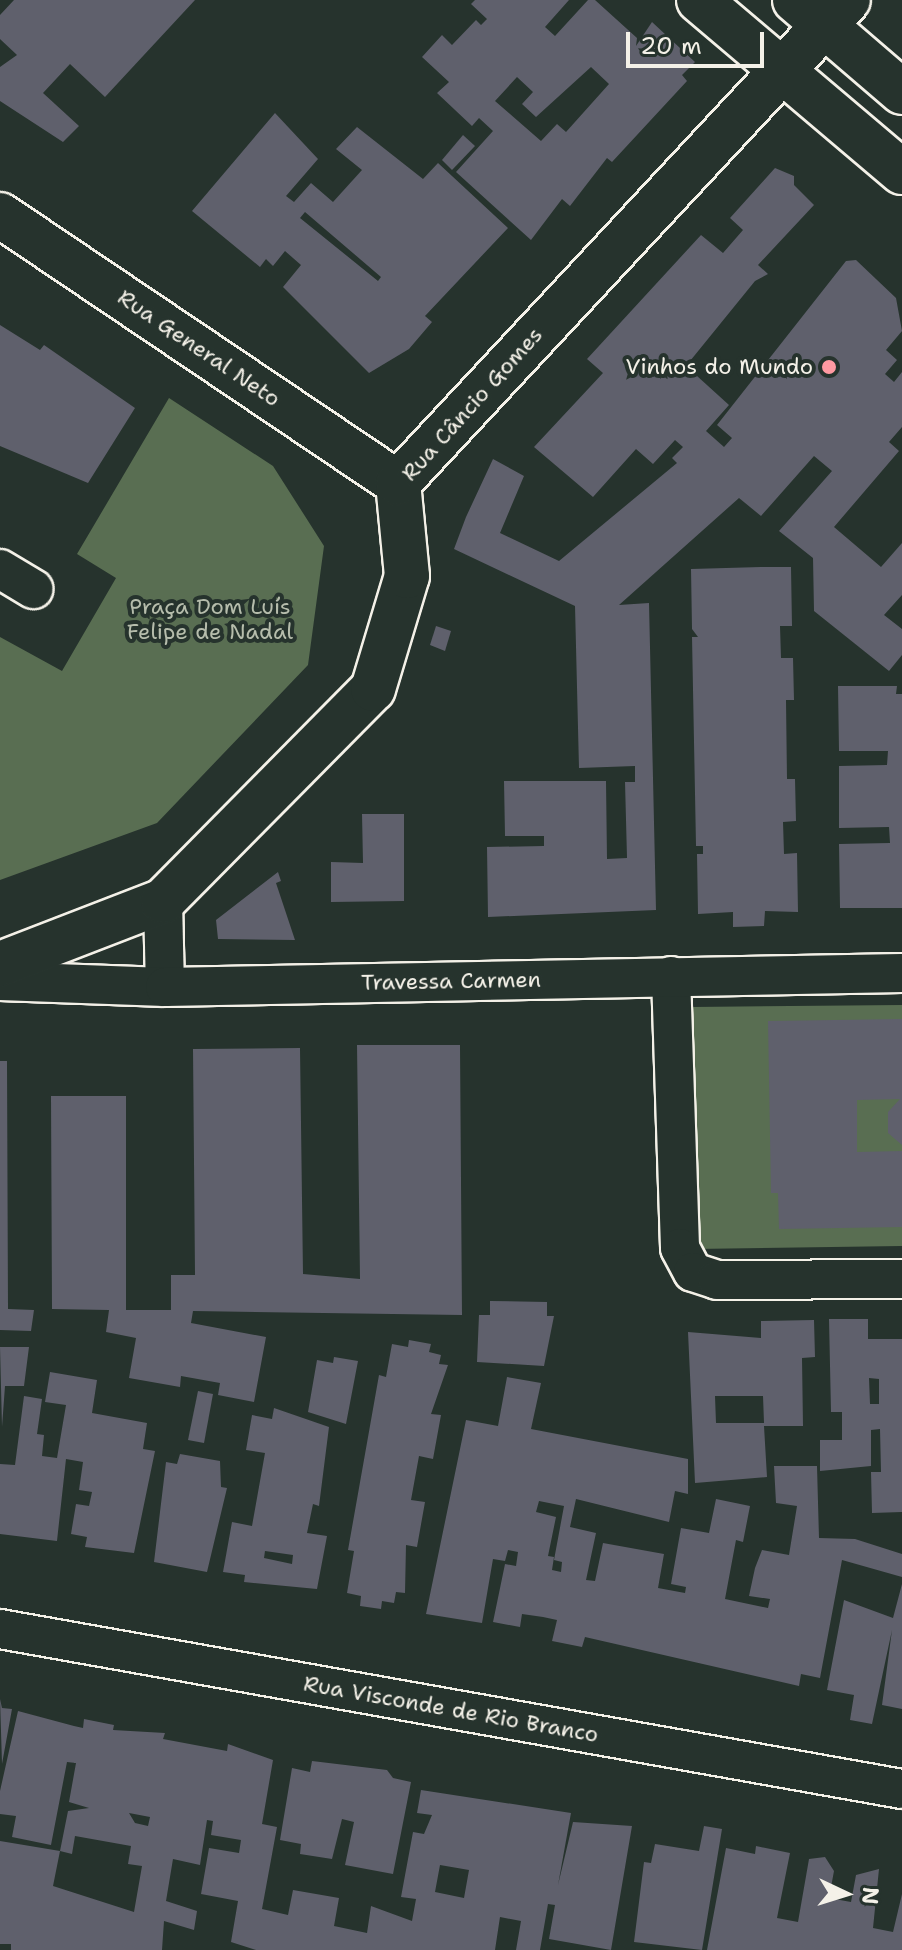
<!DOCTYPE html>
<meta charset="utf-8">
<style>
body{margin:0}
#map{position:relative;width:902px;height:1950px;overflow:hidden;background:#26332d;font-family:"Shantell Sans",sans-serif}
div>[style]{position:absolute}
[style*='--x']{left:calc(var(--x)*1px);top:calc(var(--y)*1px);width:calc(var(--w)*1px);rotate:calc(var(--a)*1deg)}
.green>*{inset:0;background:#596e52}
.building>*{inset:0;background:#5f606c}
.roads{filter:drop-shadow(2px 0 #f4f1e8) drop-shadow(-2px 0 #f4f1e8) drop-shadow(0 2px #f4f1e8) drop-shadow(0 -2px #f4f1e8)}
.street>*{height:38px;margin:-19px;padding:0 19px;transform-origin:19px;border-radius:19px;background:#26332d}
.secondary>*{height:44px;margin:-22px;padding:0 22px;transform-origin:22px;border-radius:22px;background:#26332d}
.dots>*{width:22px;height:22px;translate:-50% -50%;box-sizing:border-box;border:4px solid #26332d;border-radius:50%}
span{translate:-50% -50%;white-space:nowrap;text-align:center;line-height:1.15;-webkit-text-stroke:8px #26332d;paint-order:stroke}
.street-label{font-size:22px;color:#f4f1e8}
.poi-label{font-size:22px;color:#f4f1e8}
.right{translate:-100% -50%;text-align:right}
.park-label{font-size:22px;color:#b6bdac}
.north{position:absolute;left:806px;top:1854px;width:80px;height:80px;-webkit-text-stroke:6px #26332d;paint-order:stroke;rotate:94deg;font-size:22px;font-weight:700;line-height:32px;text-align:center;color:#f4f1e8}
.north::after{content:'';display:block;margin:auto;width:28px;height:36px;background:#f4f1e8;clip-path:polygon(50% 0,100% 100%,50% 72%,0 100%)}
.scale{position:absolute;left:626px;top:32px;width:138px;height:36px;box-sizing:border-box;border:4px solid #f4f1e8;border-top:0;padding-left:10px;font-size:24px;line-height:28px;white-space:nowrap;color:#f4f1e8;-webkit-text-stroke:6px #26332d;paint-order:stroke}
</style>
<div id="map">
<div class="green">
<div style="clip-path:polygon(169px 398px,273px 466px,324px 546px,308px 665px,157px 823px,0 880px,0 637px,62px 671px,116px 578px,77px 554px)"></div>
<div style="clip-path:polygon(902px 1005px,902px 1246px,694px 1249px,692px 1007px)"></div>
</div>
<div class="building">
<div style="clip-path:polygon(14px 0,195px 0,105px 97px,70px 64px,43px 93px,79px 126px,63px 142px,0 101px,0 67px,17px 55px,0 39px,0 15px)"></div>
<div style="clip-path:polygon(evenodd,475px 0,569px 0,545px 27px,555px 36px,588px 0,595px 0,637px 38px,636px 46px,652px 22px,695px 62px,682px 75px,687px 81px,612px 162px,607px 158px,570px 206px,562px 199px,531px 240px,456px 172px,493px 131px,479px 118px,472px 126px,437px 93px,449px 82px,422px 57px,442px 35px,452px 45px,476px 20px,481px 25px,487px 19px,471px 4px,475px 0,591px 67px,609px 84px,566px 132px,557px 124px,541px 141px,495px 101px,517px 77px,533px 92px,522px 104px,536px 117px,591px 67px)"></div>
<div style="clip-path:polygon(evenodd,275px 113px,318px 159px,286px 196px,294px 202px,311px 183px,333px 202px,362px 170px,336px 149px,357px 127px,423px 179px,438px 163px,508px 228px,425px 316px,432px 322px,409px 349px,369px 373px,283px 287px,301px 265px,285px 251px,273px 266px,266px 259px,260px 267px,192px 211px,275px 113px,305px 212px,381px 277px,378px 281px,300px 218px,305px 212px)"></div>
<div style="clip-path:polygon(463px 135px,475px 146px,452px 170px,442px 160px)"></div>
<div style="clip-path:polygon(775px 168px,794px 176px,794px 185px,814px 205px,758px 265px,768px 274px,755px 281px,686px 366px,729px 405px,706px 431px,724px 447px,732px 438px,717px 425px,846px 261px,856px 260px,896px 298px,902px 331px,886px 350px,897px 360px,885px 374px,894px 382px,902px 372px,902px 427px,889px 442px,899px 451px,834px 527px,881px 567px,902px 543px,902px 595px,884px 615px,902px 629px,902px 655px,889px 671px,814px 611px,813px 558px,779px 531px,832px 471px,814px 456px,761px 516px,739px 498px,619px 605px,649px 603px,656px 910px,488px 917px,487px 847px,544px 846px,544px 836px,505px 836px,504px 781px,606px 781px,607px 859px,627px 858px,625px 782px,635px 782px,635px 766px,579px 768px,575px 606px,454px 549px,466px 517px,493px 459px,524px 476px,500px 533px,559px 561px,677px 463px,672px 458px,683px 447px,675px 440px,653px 464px,636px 449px,593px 497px,534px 447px,603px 373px,587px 359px,701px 235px,723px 253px,743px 230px,730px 218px)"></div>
<div style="clip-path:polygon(0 325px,40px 350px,44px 345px,135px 408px,88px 483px,0 446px)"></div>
<div style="clip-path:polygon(761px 567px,791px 567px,792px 626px,780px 626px,781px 658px,793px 658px,794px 700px,786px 700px,787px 779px,795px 779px,796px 821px,783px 822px,784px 854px,797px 853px,798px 912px,765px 911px,764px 926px,733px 927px,733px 912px,698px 914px,697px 854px,703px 854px,703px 846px,696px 846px,692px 637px,698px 637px,692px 629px,691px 569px)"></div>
<div style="clip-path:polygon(436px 626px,451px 631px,445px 651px,430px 645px)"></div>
<div style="clip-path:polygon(838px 686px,897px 686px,896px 694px,902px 694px,902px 908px,840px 908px,839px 844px,890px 843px,889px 827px,839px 828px,839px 766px,887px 765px,888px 751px,839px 751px)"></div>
<div style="clip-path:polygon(362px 814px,404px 814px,404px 901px,331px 902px,331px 862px,363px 863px)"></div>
<div style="clip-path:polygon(278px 872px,281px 881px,276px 883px,295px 940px,218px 939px,216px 920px)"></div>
<div style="clip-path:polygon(902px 1019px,902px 1145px,888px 1133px,888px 1112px,900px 1099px,857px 1100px,857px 1152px,902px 1151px,902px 1227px,779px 1229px,778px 1193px,771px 1193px,768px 1021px)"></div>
<div style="clip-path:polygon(357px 1045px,460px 1045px,462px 1315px,193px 1311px,191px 1323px,266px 1337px,254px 1402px,218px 1395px,220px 1383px,181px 1376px,180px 1387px,129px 1378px,136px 1338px,106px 1332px,109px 1310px,52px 1309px,51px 1096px,126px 1096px,126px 1310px,171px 1310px,171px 1275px,195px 1275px,193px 1049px,300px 1048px,303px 1274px,360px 1279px)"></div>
<div style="clip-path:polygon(0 1061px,7px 1061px,8px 1309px,34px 1310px,31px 1331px,0 1330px)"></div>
<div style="clip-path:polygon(490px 1301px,547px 1302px,547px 1316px,554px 1316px,544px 1366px,477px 1362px,479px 1315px,490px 1315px)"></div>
<div style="clip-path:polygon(evenodd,829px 1319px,868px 1319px,868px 1339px,902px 1339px,902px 1512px,872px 1513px,871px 1472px,881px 1472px,880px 1429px,871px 1430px,871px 1466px,820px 1471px,820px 1440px,842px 1440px,842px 1412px,831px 1412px,829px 1319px,869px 1378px,879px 1379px,879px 1404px,870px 1404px,869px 1378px)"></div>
<div style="clip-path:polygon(evenodd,814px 1320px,815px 1357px,802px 1358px,803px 1426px,764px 1426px,767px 1477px,695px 1483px,688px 1332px,761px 1338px,761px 1321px,814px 1320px,715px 1396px,763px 1396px,764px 1423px,716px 1423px,715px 1396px)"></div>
<div style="clip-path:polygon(409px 1340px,431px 1344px,429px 1352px,441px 1355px,439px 1364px,448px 1365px,431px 1414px,441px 1415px,433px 1459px,419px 1456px,411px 1500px,425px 1502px,417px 1547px,406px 1545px,405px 1593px,396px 1592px,394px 1603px,382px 1601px,381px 1609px,360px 1606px,361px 1596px,347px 1593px,354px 1551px,348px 1550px,379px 1375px,386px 1377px,392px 1344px,408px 1347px)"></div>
<div style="clip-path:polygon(0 1347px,29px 1347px,24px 1386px,5px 1386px,2px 1427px)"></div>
<div style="clip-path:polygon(334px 1357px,358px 1361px,346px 1424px,308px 1412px,317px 1360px,333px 1363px)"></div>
<div style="clip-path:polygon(50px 1372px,97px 1380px,92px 1413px,147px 1423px,143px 1449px,155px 1451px,134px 1553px,85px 1547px,87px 1537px,71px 1534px,76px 1504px,89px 1506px,92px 1492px,79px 1490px,83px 1462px,66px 1459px,57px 1541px,0 1534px,0 1464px,15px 1465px,24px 1396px,42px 1399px,37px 1434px,44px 1435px,42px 1456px,57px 1458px,66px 1405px,45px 1402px)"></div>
<div style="clip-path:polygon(evenodd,507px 1377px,541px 1383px,531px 1429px,688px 1459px,688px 1494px,675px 1491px,669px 1522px,576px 1499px,570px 1527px,596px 1533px,586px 1580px,595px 1581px,603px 1543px,664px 1554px,658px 1588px,685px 1593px,686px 1587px,671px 1584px,681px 1528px,709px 1533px,716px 1499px,750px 1506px,743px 1542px,736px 1540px,725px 1599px,768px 1608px,770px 1599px,749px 1596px,755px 1568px,762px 1550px,789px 1555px,797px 1506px,776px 1503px,774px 1466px,817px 1466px,819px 1538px,855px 1539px,902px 1554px,902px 1577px,842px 1560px,820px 1678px,801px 1674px,799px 1686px,585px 1637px,582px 1647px,552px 1641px,557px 1620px,543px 1617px,522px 1614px,520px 1627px,493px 1622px,505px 1564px,516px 1566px,518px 1552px,508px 1550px,505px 1561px,493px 1559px,482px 1623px,426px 1614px,466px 1420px,498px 1426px,507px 1377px,539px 1501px,564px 1506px,554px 1560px,562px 1562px,561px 1572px,552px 1570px,554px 1557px,548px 1556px,556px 1517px,536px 1512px,539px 1501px)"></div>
<div style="clip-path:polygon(198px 1391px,213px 1394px,204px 1443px,188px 1440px)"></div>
<div style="clip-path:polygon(evenodd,274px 1408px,329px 1427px,319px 1506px,313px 1504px,307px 1533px,327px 1536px,317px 1589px,244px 1582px,245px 1575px,223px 1572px,232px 1522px,252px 1526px,265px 1453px,246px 1450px,252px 1415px,272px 1419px,274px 1408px,265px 1551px,293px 1555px,292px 1564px,264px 1558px,265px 1551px)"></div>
<div style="clip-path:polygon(180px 1454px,220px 1461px,221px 1487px,227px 1488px,207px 1572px,154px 1562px,166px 1462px,177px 1464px)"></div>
<div style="clip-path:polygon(902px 1584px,902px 1709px,882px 1705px,892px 1630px,872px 1724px,850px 1720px,854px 1695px,827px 1690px,844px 1600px,893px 1618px)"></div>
<div style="clip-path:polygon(0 1699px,2px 1708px,12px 1709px,2px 1764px)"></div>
<div style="clip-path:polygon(evenodd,18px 1711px,74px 1726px,83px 1728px,84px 1719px,114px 1725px,113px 1730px,165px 1733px,163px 1739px,227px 1751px,228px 1744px,273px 1760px,262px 1824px,277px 1827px,262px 1909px,288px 1915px,293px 1890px,339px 1898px,334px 1926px,367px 1933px,371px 1906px,412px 1921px,416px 1899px,401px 1897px,413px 1832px,424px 1834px,432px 1815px,417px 1813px,421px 1790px,571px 1813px,558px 1885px,573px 1822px,632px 1826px,611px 1950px,549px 1939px,555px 1905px,548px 1904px,540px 1950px,516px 1950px,521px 1921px,500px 1917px,495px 1950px,256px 1950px,231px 1942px,238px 1901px,201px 1894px,209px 1848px,239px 1853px,241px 1840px,211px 1835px,213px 1821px,207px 1820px,200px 1865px,173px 1859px,166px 1901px,197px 1911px,194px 1930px,164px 1921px,162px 1950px,11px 1950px,11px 1944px,0 1944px,0 1841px,60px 1851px,53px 1886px,134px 1912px,142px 1866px,128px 1864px,131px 1846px,75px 1836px,72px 1854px,60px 1851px,68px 1811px,89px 1808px,69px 1802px,76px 1763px,67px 1762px,51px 1845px,12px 1837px,16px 1816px,0 1814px,0 1791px,18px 1711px,129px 1813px,150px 1817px,148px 1826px,135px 1823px,129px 1813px,18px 1711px,440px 1865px,469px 1870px,464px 1898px,435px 1892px,440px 1865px)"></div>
<div style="clip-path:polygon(312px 1761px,387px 1770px,393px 1778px,411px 1782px,393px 1874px,345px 1865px,354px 1822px,342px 1819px,332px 1859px,300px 1854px,301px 1844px,280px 1840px,292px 1768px,310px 1772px)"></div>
<div style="clip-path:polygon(704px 1826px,722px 1829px,702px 1950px,634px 1942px,644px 1862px,651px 1863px,655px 1844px,699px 1851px)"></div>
<div style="clip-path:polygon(756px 1846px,790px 1853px,777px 1918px,798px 1922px,809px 1859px,825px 1857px,834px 1871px,829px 1898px,851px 1902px,856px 1875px,879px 1869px,873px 1928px,893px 1932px,902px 1894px,902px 1950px,707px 1950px,726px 1848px,755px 1854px)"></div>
</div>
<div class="roads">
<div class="street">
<div style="--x:0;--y:569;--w:39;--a:31"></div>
<div style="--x:163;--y:901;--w:86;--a:88.7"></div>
<div style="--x:671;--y:976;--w:272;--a:88.1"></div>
<div style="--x:680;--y:1248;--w:27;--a:62"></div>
<div style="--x:693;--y:1272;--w:25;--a:18"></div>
<div style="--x:717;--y:1280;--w:185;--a:-0.3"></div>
<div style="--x:0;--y:981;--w:165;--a:2.1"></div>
<div style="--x:165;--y:987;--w:737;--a:-1.09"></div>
<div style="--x:0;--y:1629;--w:916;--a:10.06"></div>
</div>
<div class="secondary">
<div style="--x:699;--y:0;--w:266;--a:40.3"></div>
<div style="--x:795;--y:0;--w:141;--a:40.7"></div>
<div style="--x:0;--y:215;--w:480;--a:34"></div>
<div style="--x:0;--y:964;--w:175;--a:-21.1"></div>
<div style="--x:163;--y:901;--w:298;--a:-45.3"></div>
<div style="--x:373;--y:689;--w:118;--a:-73.3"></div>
<div style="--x:407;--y:576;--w:93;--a:-95.5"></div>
<div style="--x:398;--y:483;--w:660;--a:-47.03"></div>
</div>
</div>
<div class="dots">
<div style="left:829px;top:367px;background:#ff9aa2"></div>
</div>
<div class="street-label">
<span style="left:199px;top:348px;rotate:34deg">Rua General Neto</span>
<span style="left:472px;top:404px;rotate:-48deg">Rua Câncio Gomes</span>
<span style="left:451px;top:981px;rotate:-1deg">Travessa Carmen</span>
<span style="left:451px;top:1709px;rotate:10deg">Rua Visconde de Rio Branco</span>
</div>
<div class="poi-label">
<span class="right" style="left:813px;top:367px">Vinhos do Mundo</span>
</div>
<div class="park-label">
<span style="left:210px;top:619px">Praça Dom Luís<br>Felipe de Nadal</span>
</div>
<div class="north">N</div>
<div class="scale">20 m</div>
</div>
